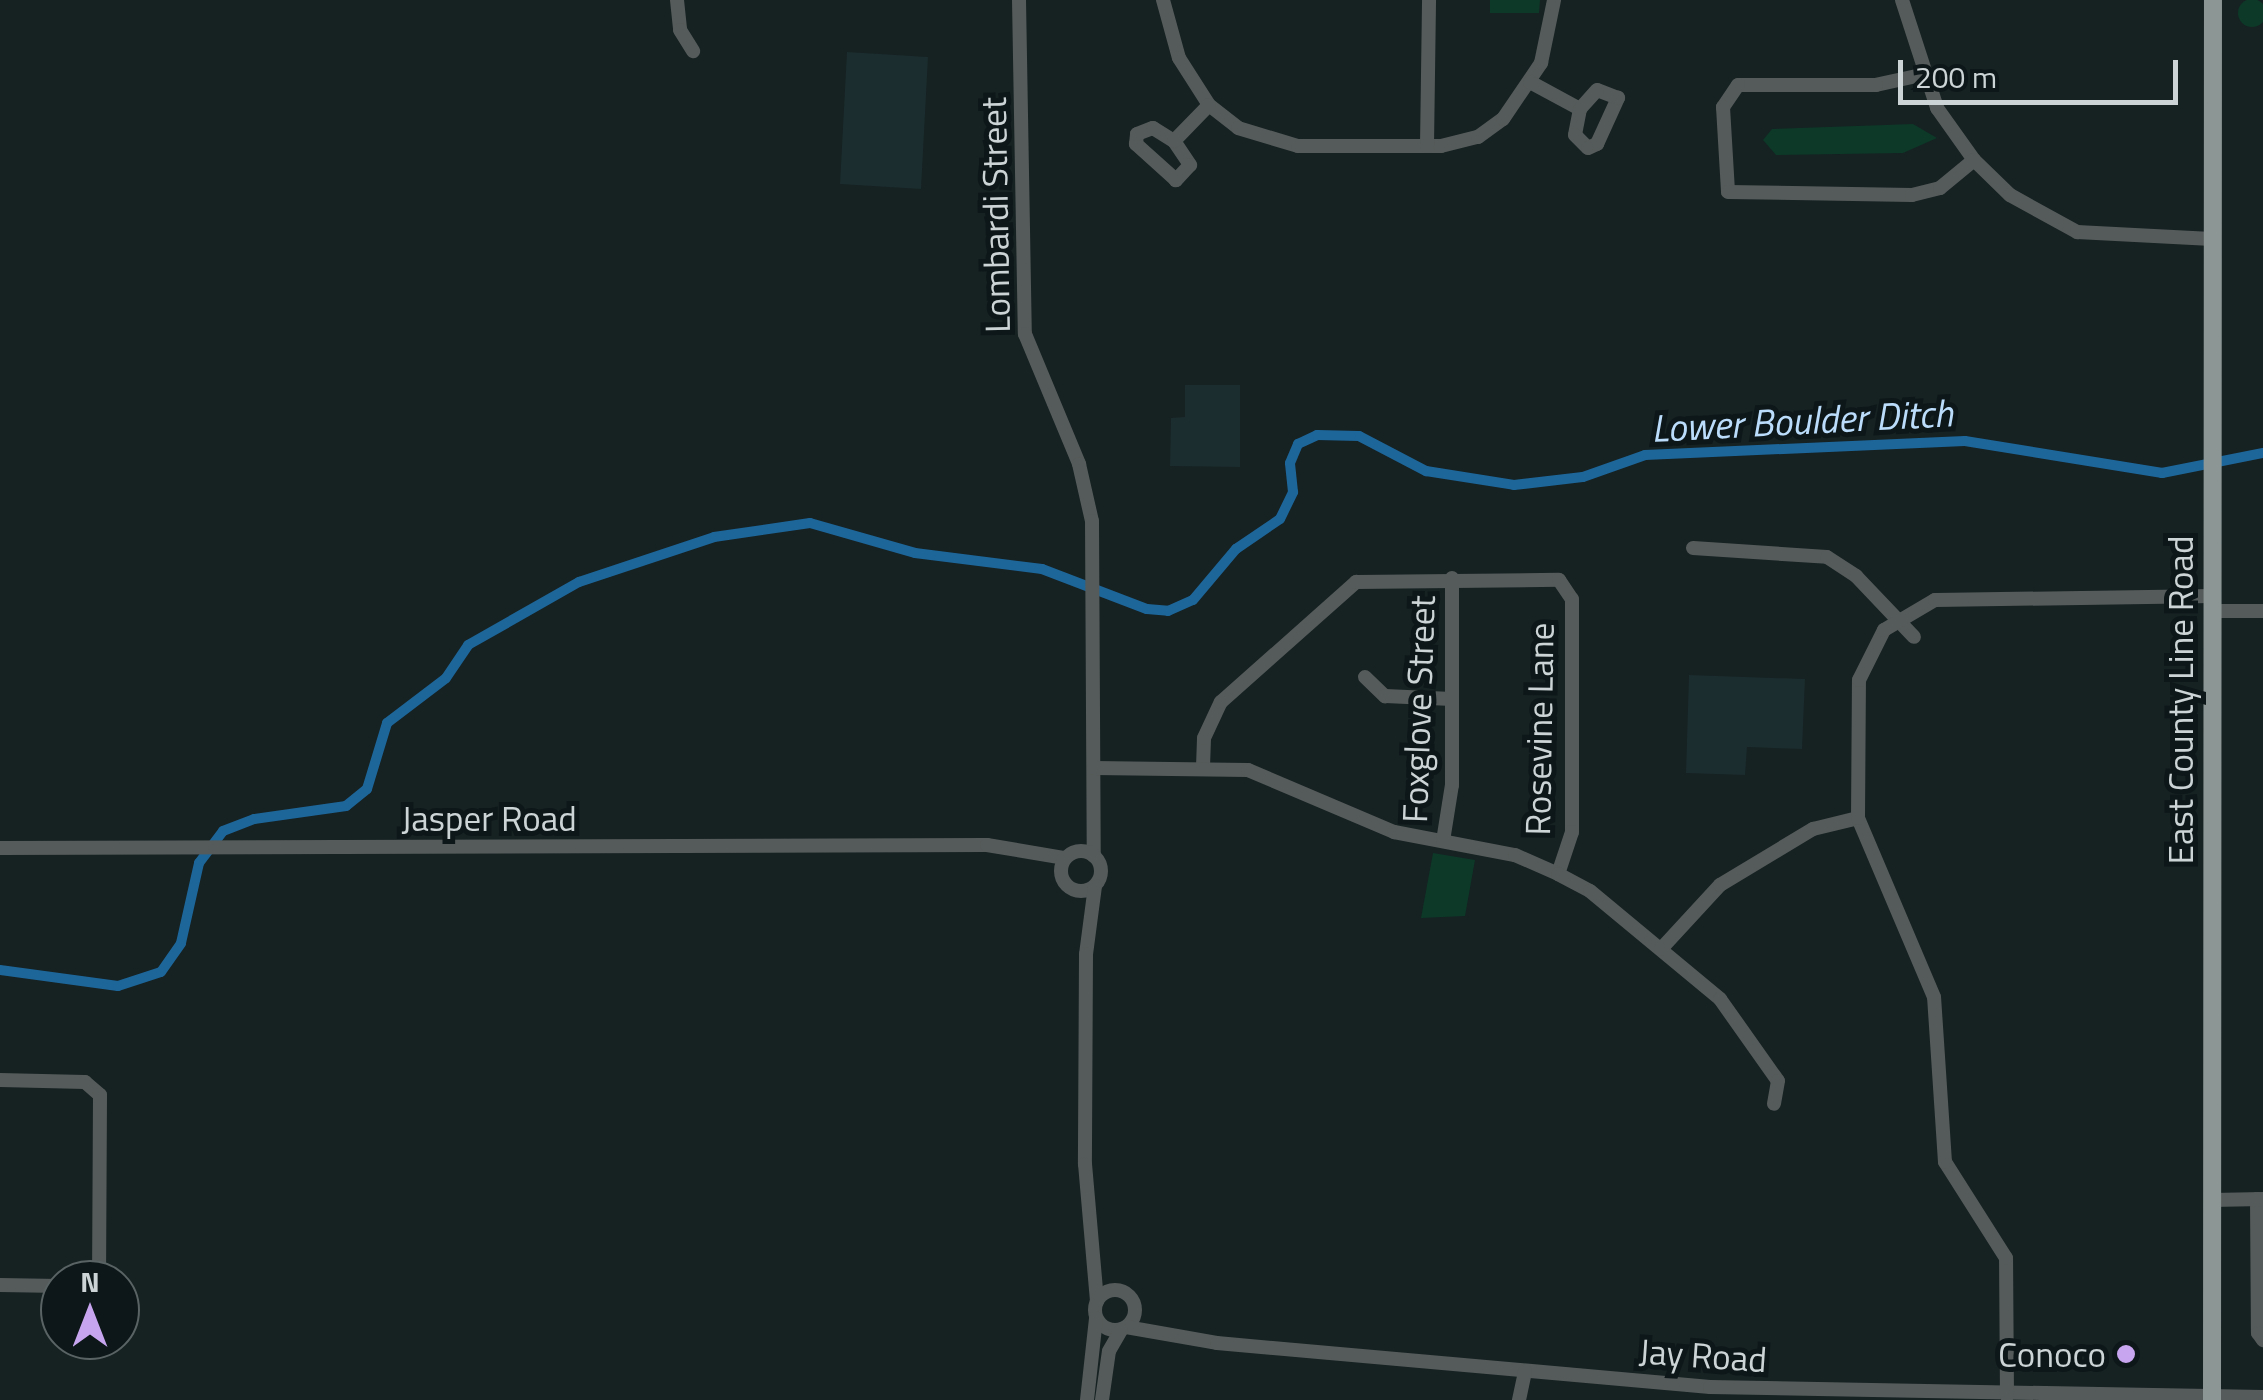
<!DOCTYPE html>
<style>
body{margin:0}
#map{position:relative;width:2263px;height:1400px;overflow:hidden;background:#162122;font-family:"Titillium Web",sans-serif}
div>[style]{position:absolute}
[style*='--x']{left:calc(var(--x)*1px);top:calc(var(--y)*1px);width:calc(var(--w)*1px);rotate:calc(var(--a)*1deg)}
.built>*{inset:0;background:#1c2d2f}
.green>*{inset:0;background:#0d3928}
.round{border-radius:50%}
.canal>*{height:10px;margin:-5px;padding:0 5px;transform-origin:5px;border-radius:5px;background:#1d669a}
.minor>*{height:14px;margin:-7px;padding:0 7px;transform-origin:7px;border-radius:7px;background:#555b5a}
.minor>.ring{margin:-7px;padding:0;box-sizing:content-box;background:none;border:14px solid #555b5a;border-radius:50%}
.major>*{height:18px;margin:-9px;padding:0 9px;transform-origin:9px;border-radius:9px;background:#8c9795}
.dots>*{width:28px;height:28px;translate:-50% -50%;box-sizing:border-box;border:5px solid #0d1719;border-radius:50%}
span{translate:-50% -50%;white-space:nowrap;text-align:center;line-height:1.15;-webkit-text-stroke:10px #0d1719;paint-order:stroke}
.street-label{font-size:35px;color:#cdd4d5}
.poi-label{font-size:35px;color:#cdd4d5}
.right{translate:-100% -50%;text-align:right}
.water-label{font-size:38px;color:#bbddfb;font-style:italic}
.north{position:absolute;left:40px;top:1260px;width:100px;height:100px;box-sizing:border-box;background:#0d1719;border:2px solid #5a6364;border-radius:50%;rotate:0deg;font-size:28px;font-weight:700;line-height:40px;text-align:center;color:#cdd4d5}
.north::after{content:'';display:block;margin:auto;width:35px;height:45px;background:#c8a6ef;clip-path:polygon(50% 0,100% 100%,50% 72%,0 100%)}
.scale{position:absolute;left:1898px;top:60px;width:280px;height:45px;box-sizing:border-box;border:5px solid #cdd4d5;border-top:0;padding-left:12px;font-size:30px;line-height:35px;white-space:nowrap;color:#cdd4d5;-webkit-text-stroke:8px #0d1719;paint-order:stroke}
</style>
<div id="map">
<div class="built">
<div style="clip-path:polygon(847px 52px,928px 57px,921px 189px,840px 184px)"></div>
<div style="clip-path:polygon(1185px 385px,1240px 385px,1240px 467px,1170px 466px,1171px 418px,1185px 417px)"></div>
<div style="clip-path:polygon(1689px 675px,1805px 679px,1802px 749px,1747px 747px,1745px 775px,1686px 773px)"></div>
</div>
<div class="green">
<div class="round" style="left:2238px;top:-1px;width:28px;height:28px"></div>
<div style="clip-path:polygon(1490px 0,1540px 0,1539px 13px,1490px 13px)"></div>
<div style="clip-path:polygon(1913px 124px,1937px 138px,1903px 153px,1776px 155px,1763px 140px,1772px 129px)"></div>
<div style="clip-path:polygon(1433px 853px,1475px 860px,1465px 916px,1421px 918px)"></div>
</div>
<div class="canal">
<div style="--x:0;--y:970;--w:119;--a:7.7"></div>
<div style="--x:118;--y:986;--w:45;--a:-18"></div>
<div style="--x:161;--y:972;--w:35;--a:-55"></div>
<div style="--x:181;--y:943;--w:82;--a:-77.3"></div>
<div style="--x:199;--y:863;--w:40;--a:-53"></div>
<div style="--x:223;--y:831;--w:33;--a:-21"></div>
<div style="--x:254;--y:819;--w:93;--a:-8"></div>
<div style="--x:346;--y:806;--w:27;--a:-39"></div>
<div style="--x:367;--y:789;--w:69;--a:-73.1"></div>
<div style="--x:387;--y:723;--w:74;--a:-37.3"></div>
<div style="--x:446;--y:678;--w:40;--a:-56"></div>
<div style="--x:468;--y:645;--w:128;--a:-29.6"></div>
<div style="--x:579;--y:582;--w:142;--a:-18.4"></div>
<div style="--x:714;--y:537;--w:97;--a:-8.3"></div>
<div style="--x:810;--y:523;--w:109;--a:15.9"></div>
<div style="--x:915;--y:553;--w:128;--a:7.2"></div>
<div style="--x:1042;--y:569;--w:112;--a:20.9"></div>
<div style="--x:1147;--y:609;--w:21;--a:5"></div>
<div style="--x:1168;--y:611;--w:27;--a:-24"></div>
<div style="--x:1193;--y:600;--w:67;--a:-49.9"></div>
<div style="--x:1236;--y:549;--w:53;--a:-34.3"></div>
<div style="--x:1280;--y:519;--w:30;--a:-64"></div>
<div style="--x:1293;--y:492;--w:29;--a:-96"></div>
<div style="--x:1290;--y:463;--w:21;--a:-67"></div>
<div style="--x:1298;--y:444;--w:21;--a:-25"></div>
<div style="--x:1317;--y:435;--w:42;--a:1.4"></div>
<div style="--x:1359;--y:436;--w:76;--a:27.6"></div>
<div style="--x:1426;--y:471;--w:89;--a:9"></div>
<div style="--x:1514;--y:485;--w:69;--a:-6.6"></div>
<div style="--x:1583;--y:477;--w:66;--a:-19.5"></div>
<div style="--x:1645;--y:455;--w:320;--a:-2.5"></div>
<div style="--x:1965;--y:441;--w:200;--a:9.2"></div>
<div style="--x:2162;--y:473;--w:103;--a:-11.2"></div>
</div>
<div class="minor">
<div style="--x:677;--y:0;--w:30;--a:84"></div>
<div style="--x:680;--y:30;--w:25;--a:58"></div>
<div style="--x:1019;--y:0;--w:334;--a:89"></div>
<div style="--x:1025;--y:334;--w:141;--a:67.4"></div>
<div style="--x:1079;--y:464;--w:58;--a:77.2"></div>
<div style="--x:1092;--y:521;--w:335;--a:89.7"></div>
<div style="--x:1163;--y:0;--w:60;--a:74.6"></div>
<div style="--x:1179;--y:58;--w:56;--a:57.4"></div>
<div style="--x:1209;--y:105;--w:37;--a:38"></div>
<div style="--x:1238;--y:128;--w:63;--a:16.7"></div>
<div style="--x:1298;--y:146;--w:143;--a:0"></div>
<div style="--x:1441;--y:146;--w:38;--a:-14"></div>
<div style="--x:1478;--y:137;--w:31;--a:-36"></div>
<div style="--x:1503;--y:119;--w:68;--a:-55.8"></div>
<div style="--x:1541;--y:63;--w:64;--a:-78.3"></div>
<div style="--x:1902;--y:0;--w:114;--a:72"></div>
<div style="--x:1937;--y:108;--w:64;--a:54.6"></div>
<div style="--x:1974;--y:160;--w:50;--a:44.2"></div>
<div style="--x:2010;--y:195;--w:77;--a:28.9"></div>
<div style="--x:2077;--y:232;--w:135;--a:3"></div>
<div style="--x:1921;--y:75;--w:46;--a:167.5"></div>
<div style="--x:1876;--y:85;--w:138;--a:180"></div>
<div style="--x:1738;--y:85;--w:27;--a:124"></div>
<div style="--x:1723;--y:107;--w:85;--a:86.6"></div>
<div style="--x:1728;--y:192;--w:184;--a:0.9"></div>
<div style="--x:1912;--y:195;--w:29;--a:-14"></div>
<div style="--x:1940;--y:188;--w:44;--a:-39.5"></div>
<div style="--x:1530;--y:82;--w:57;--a:28.4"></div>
<div style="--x:1580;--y:109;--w:26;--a:101"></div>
<div style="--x:1575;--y:135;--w:18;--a:45"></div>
<div style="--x:1588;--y:148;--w:10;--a:-24"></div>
<div style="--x:1597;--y:144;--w:51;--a:-65.5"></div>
<div style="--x:1618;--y:98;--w:22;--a:-159"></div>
<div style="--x:1597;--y:90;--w:25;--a:132"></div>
<div style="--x:1174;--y:141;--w:29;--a:56"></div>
<div style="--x:1190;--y:165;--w:21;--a:133"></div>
<div style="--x:1176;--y:180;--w:54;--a:-138"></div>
<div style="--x:1136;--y:144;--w:10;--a:-84"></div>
<div style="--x:1137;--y:134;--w:17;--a:-21"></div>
<div style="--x:1153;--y:128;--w:25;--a:32"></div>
<div style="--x:1174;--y:141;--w:50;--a:-45.8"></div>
<div style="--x:1427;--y:146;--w:146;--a:-89.2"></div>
<div style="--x:1693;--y:548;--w:134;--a:3.8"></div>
<div style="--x:1827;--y:557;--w:35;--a:33"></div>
<div style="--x:1856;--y:576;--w:84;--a:46.4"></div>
<div style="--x:2213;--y:611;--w:50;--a:0"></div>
<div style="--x:1365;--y:677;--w:28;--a:44"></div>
<div style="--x:1385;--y:696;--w:67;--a:2.6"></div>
<div style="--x:1203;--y:767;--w:29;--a:-88"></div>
<div style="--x:1204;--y:738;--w:40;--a:-65"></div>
<div style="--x:1221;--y:702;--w:181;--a:-41.6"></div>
<div style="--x:1356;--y:582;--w:203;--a:-0.6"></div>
<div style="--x:1559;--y:580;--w:23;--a:56"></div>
<div style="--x:1572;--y:599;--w:233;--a:90"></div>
<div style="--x:1572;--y:832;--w:44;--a:108.4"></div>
<div style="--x:1094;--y:768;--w:154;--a:0.7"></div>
<div style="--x:1248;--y:770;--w:159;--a:23"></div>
<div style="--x:1394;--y:832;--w:123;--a:10.8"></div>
<div style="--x:1515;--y:855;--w:47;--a:23.8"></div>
<div style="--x:1558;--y:874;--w:36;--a:28"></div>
<div style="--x:1590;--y:891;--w:169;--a:39.7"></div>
<div style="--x:1720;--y:999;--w:100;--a:54.7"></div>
<div style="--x:1778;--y:1081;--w:23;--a:100"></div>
<div style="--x:1443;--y:841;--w:57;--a:-80.9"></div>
<div style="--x:1452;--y:785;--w:207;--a:-90"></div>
<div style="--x:0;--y:848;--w:987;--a:-0.17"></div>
<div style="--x:987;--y:845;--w:79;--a:9.5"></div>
<div class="ring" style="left:1061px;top:851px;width:26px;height:26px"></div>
<div style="--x:1095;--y:886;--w:69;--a:97.5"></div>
<div style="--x:1086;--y:954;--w:210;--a:90.3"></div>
<div style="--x:1085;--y:1164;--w:138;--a:85"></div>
<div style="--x:1661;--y:949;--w:87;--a:-47.3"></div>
<div style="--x:1720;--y:885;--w:109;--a:-31.1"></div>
<div style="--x:1813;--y:829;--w:46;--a:-13.7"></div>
<div style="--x:0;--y:1080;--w:85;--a:1.3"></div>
<div style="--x:85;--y:1082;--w:20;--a:41"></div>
<div style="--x:100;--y:1095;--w:185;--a:90.3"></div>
<div style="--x:2257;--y:1199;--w:134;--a:89.6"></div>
<div style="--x:2258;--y:1333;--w:9;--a:54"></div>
<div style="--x:2212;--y:1200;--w:51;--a:-1.1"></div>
<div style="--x:0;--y:1285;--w:60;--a:1"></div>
<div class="ring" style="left:1095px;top:1290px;width:26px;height:26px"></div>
<div style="--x:1126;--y:1327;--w:92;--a:10"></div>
<div style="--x:1217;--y:1343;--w:495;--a:5.1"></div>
<div style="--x:1710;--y:1387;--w:553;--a:1.04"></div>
<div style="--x:2007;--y:1396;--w:138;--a:-90.4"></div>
<div style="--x:2006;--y:1258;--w:114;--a:-122.4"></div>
<div style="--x:1945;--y:1162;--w:165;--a:-93.8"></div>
<div style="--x:1934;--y:997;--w:194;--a:-113"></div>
<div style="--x:1858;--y:818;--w:138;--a:-89.6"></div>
<div style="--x:1859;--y:680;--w:56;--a:-63.4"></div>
<div style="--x:1884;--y:630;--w:59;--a:-30.5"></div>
<div style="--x:1935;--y:600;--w:279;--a:-0.8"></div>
<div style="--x:1087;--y:1400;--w:82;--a:-83.7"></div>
<div style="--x:1102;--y:1400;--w:49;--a:-81.9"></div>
<div style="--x:1109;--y:1351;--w:24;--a:-60"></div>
<div style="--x:1519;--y:1400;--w:29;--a:-78"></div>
</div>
<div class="major">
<div style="--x:2212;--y:1400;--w:1400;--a:-89.96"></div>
</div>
<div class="dots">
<div style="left:2126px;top:1354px;background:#c8a6ef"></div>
</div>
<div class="street-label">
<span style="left:995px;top:215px;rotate:-91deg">Lombardi Street</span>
<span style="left:2180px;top:700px;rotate:-90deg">East County Line Road</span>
<span style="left:1418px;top:709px;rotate:-88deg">Foxglove Street</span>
<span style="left:1539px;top:729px;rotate:-89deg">Rosevine Lane</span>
<span style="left:489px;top:818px">Jasper Road</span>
<span style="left:1703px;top:1355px;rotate:4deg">Jay Road</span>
</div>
<div class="poi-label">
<span class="right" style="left:2106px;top:1354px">Conoco</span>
</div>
<div class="water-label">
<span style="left:1802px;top:421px;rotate:-3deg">Lower Boulder Ditch</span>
</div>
<div class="north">N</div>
<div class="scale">200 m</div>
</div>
